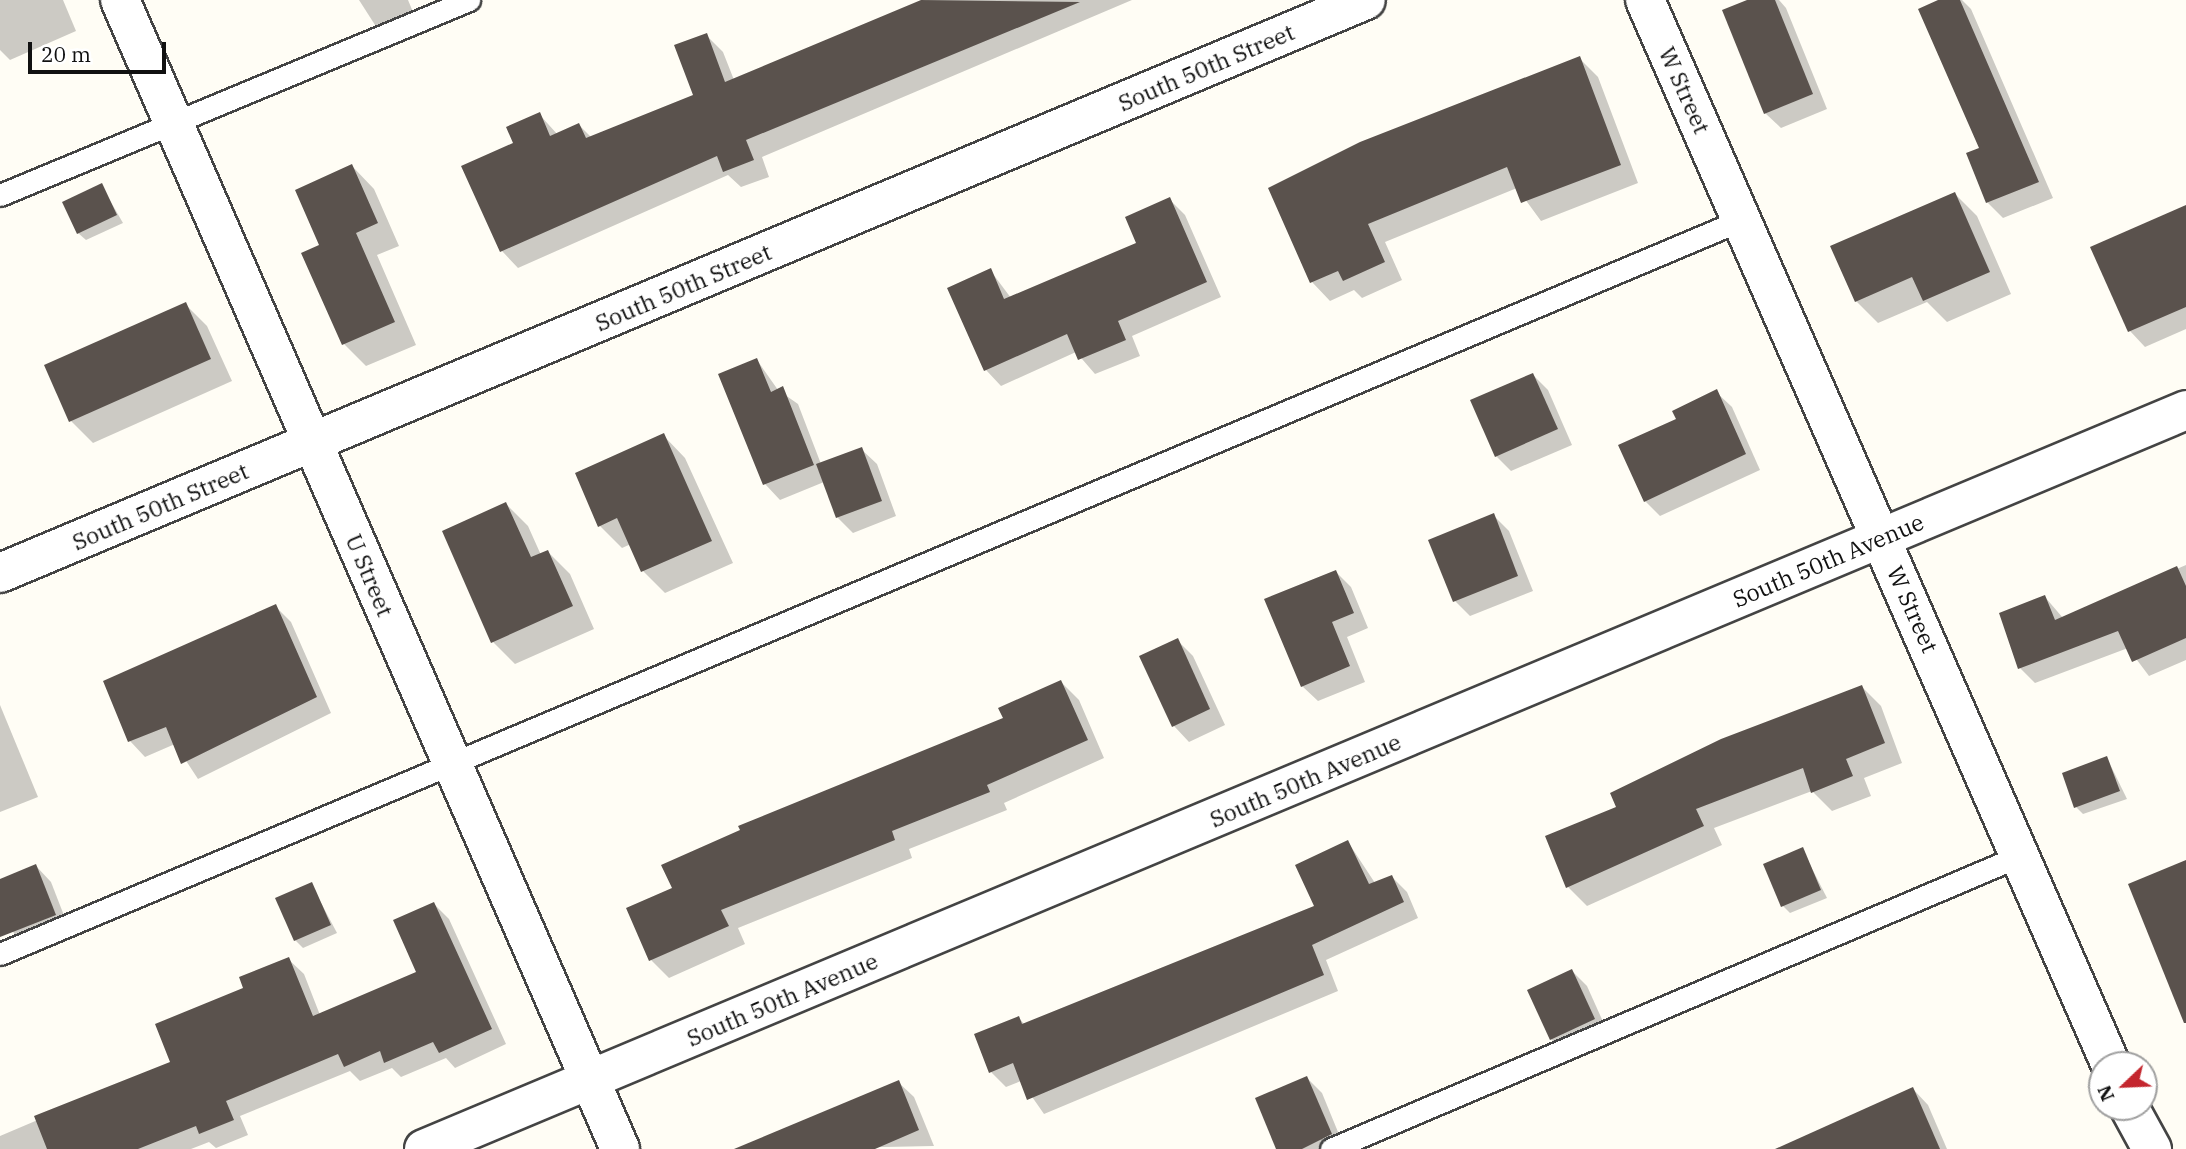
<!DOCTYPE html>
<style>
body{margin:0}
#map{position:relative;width:2186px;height:1149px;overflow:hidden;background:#fffdf5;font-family:"IBM Plex Serif",serif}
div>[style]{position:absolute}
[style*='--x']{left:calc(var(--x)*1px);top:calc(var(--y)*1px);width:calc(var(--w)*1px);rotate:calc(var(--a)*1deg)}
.shadow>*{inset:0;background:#0003}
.building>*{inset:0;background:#5a524d}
.roads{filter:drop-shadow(2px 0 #444) drop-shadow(-2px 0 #444) drop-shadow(0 2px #444) drop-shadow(0 -2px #444)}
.service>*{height:21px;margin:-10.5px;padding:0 10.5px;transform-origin:10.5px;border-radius:10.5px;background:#fff}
.minor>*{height:38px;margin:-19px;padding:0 19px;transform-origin:19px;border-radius:19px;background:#fff}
span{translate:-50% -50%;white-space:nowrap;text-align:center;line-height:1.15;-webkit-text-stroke:7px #fff;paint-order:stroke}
.street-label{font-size:23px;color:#111}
.north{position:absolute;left:2088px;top:1051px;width:70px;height:70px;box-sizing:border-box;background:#fff;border:2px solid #a0a0a0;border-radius:50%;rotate:247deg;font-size:19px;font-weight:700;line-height:28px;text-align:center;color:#111}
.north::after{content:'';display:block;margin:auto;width:24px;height:32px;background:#c4262e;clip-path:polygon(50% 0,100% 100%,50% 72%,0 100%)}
.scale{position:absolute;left:28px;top:42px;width:138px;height:32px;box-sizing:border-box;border:4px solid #111;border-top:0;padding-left:9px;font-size:21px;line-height:24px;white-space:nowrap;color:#111;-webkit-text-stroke:5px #fff;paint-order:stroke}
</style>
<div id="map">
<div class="shadow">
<div style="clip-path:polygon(0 0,63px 0,76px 31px,10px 60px,0 50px)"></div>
<div style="clip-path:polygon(359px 0,408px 0,418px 24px,384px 39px)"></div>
<div style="clip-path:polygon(928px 0,1132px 0,762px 157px,769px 177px,741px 187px,728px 175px,518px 268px,502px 251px,463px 167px,515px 144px,539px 114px,558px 135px,579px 125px,592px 138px,695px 96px,706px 35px,723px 52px,734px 80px)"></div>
<div style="clip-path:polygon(1751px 0,1779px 0,1786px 8px,1827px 109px,1781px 128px,1765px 113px)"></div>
<div style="clip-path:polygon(1942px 0,1962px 0,1971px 9px,2053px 198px,2003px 218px,1987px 202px,1968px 154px,1981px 149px)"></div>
<div style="clip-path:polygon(1579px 58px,1598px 77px,1638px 183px,1541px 221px,1517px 188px,1385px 242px,1402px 280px,1362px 298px,1354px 290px,1330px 301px,1312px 282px,1270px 189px)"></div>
<div style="clip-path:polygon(352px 166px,374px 189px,399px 246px,377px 255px,416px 345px,366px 366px,344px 344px,322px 246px)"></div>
<div style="clip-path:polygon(101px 185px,123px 223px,86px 240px,78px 233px)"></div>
<div style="clip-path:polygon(1955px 194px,1977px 216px,2011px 294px,1947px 322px,1927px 302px,1878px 323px,1856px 301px)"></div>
<div style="clip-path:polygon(1169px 199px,1185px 215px,1221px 297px,1132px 336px,1140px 356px,1095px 374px,1076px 352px,1001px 386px,986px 370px,949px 289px,990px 270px,1011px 298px,1139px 244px)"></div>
<div style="clip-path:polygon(2186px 207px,2186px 329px,2145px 347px,2130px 331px,2093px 248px)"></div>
<div style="clip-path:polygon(185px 304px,207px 326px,232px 381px,93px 443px,71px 421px)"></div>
<div style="clip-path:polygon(757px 360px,778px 390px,798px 404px,821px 464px,861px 449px,877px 464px,896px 516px,853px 533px,838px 518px,824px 482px,780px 500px,765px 484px,721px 375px)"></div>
<div style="clip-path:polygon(1533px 375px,1548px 390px,1572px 445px,1511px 471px,1496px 456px)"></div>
<div style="clip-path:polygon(1716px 392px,1732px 407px,1760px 470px,1660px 516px,1645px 501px,1678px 420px)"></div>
<div style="clip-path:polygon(663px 435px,685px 458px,733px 563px,665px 593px,643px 571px,631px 544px,622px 548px,600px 526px)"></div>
<div style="clip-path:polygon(506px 504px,528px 526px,541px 555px,548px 552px,570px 574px,594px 629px,515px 664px,493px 642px)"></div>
<div style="clip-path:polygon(1493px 515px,1509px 531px,1533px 591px,1470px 616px,1455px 601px)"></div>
<div style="clip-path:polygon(2186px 565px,2186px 660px,2149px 676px,2128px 648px,2035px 683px,2020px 668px,2045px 597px,2063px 618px)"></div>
<div style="clip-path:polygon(1336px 572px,1351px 587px,1368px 628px,1347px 637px,1365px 682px,1318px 701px,1302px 686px)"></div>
<div style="clip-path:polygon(275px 606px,291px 622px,331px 713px,198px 779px,175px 744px,145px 757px,130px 741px)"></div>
<div style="clip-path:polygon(1177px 640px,1193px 656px,1225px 725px,1189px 742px,1174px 726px,1142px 657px)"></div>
<div style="clip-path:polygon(1061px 682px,1079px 700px,1104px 758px,1004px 803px,1007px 810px,909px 849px,912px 858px,738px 928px,745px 944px,669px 978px,651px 960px,674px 889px,1005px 719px)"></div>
<div style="clip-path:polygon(1862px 687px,1881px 706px,1902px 763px,1864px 778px,1871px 796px,1832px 811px,1812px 791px,1714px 828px,1722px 845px,1587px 906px,1568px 887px,1618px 808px)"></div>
<div style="clip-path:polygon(0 705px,38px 797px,0 812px)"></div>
<div style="clip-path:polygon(2107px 758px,2127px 799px,2083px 814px,2076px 807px)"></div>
<div style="clip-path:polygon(1348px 842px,1375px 883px,1392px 877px,1407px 892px,1418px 918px,1326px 960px,1338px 991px,1044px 1114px,1021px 1081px,1006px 1087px,991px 1072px,1019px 1018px,1025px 1025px,1316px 907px)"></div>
<div style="clip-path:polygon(1802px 849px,1827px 898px,1790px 913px,1783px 906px)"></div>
<div style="clip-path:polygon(36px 866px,51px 882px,70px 931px,24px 949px,0 911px,0 881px)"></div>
<div style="clip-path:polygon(311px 884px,337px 933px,303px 948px,295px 940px)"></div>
<div style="clip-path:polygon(434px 904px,449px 919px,506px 1044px,455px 1068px,446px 1058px,401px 1077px,392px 1068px,360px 1081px,350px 1071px,240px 1116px,248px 1135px,216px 1148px,209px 1142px,191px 1149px,0 1149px,0 1136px,172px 1063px,246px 989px,288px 959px,304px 974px,320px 1015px,418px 973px)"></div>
<div style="clip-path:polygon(1572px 971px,1587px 986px,1609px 1035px,1567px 1054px,1551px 1039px)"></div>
<div style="clip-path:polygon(1307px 1078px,1322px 1093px,1345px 1149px,1277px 1149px)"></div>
<div style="clip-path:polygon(898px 1082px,914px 1097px,934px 1146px,784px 1149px)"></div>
<div style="clip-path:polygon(1913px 1089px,1928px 1105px,1947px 1149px,1786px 1149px)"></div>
</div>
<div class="building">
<div style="clip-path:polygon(921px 0,1080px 2px,746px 140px,754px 160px,723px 172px,717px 156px,500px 252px,461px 166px,513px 143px,506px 127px,540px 112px,550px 136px,579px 123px,586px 138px,693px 95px,674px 45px,707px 33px,725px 82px)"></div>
<div style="clip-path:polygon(1747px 0,1775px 0,1813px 94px,1764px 114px,1722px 10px)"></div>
<div style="clip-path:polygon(1938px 0,1960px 0,2039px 182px,1986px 203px,1966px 153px,1979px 148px,1918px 9px)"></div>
<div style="clip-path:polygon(1580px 56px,1621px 165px,1521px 203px,1507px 167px,1368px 224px,1385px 262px,1343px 281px,1338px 271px,1310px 283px,1268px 188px,1360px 142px)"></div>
<div style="clip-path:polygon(352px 164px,378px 223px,356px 233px,395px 322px,342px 345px,301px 253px,319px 245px,295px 190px)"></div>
<div style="clip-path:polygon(102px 183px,117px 215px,77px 234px,62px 202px)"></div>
<div style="clip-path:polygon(1955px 192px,1990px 272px,1923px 301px,1912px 277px,1855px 302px,1830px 246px)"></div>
<div style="clip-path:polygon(1170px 197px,1207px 282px,1118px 321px,1126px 340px,1078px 360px,1067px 334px,984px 371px,947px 288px,991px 268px,1004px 299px,1136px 243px,1125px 217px)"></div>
<div style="clip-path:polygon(2186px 205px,2186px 307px,2128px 332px,2090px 247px)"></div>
<div style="clip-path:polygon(186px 302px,211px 359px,69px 422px,44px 365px)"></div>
<div style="clip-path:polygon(757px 358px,771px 392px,783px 386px,814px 465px,763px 485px,718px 374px)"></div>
<div style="clip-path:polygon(1533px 373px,1558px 429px,1495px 457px,1470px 400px)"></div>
<div style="clip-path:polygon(1717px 389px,1746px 454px,1644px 502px,1618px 445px,1676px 419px,1672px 411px)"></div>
<div style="clip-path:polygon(664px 433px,712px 541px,641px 572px,617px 518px,598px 527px,575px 473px)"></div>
<div style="clip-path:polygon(862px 447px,882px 501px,836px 518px,816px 464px)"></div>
<div style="clip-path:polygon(506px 502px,531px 557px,548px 550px,573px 606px,491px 643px,442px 531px)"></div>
<div style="clip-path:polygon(1494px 513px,1518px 576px,1453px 602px,1428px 540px)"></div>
<div style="clip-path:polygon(2177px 566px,2186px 586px,2186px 638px,2132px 662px,2118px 631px,2018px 669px,1999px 613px,2045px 595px,2055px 620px)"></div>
<div style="clip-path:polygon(1336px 570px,1354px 613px,1332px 622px,1350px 666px,1301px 687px,1264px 599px)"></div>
<div style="clip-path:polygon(276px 604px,317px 697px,181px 764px,166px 727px,128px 742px,103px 681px)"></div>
<div style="clip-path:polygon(1178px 638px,1210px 709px,1172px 727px,1139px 656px)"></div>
<div style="clip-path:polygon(1061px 680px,1088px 740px,987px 785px,990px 792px,892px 831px,895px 840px,721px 910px,729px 926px,649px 961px,626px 908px,672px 888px,661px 865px,740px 830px,738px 826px,1003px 718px,998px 708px)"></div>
<div style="clip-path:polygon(1862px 685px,1885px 743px,1846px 759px,1853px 776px,1811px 793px,1803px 768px,1696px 809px,1704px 826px,1566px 888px,1545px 836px,1616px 807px,1610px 793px,1721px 739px)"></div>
<div style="clip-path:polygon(2107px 756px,2120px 791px,2074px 808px,2062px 773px)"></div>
<div style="clip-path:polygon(1348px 840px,1369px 884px,1392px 875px,1404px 902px,1312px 945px,1324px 975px,1027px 1100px,1013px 1063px,989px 1073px,974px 1034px,1019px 1016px,1022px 1024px,1314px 906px,1295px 865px)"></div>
<div style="clip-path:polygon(1803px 847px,1821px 890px,1781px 907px,1763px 864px)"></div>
<div style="clip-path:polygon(2186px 860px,2186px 1023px,2184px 1023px,2128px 884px)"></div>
<div style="clip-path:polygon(36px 864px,56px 915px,0 937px,0 879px)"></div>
<div style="clip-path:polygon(312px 882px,331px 925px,294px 941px,275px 898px)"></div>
<div style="clip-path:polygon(434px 902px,492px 1029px,439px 1053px,433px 1042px,384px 1063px,380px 1051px,344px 1067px,338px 1054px,226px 1101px,234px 1120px,199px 1134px,196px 1126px,138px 1149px,47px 1149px,34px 1116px,170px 1062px,155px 1024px,243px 988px,239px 977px,289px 957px,313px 1016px,416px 972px,393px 920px)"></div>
<div style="clip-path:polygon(1572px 969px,1595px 1019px,1550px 1040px,1527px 990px)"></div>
<div style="clip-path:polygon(1307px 1076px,1332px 1134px,1302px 1149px,1276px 1149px,1255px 1098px)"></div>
<div style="clip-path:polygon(899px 1080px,919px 1130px,875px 1149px,734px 1149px)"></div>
<div style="clip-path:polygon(1913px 1087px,1940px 1149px,1775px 1149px)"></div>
</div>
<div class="roads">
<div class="service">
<div style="--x:0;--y:195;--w:508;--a:-22.58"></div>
<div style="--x:0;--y:954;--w:1889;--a:-22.86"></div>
<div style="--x:1331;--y:1149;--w:753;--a:-23.06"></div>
</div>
<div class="minor">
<div style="--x:120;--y:0;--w:1253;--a:66.48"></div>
<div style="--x:1645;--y:0;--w:1162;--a:66.37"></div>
<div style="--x:0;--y:573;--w:1481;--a:-22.76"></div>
<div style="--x:2129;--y:1107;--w:48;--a:61.3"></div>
<div style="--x:424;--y:1149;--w:1911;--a:-22.75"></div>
</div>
</div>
<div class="street-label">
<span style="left:1206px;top:67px;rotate:-23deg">South 50th Street</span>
<span style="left:1685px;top:90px;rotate:66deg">W Street</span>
<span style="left:683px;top:287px;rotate:-23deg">South 50th Street</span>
<span style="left:160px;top:506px;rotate:-23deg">South 50th Street</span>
<span style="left:1828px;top:560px;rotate:-23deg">South 50th Avenue</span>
<span style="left:370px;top:575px;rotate:67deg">U Street</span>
<span style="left:1913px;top:609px;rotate:66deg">W Street</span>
<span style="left:1305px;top:780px;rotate:-23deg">South 50th Avenue</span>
<span style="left:782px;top:999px;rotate:-23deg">South 50th Avenue</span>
</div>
<div class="north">N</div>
<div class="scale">20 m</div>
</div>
